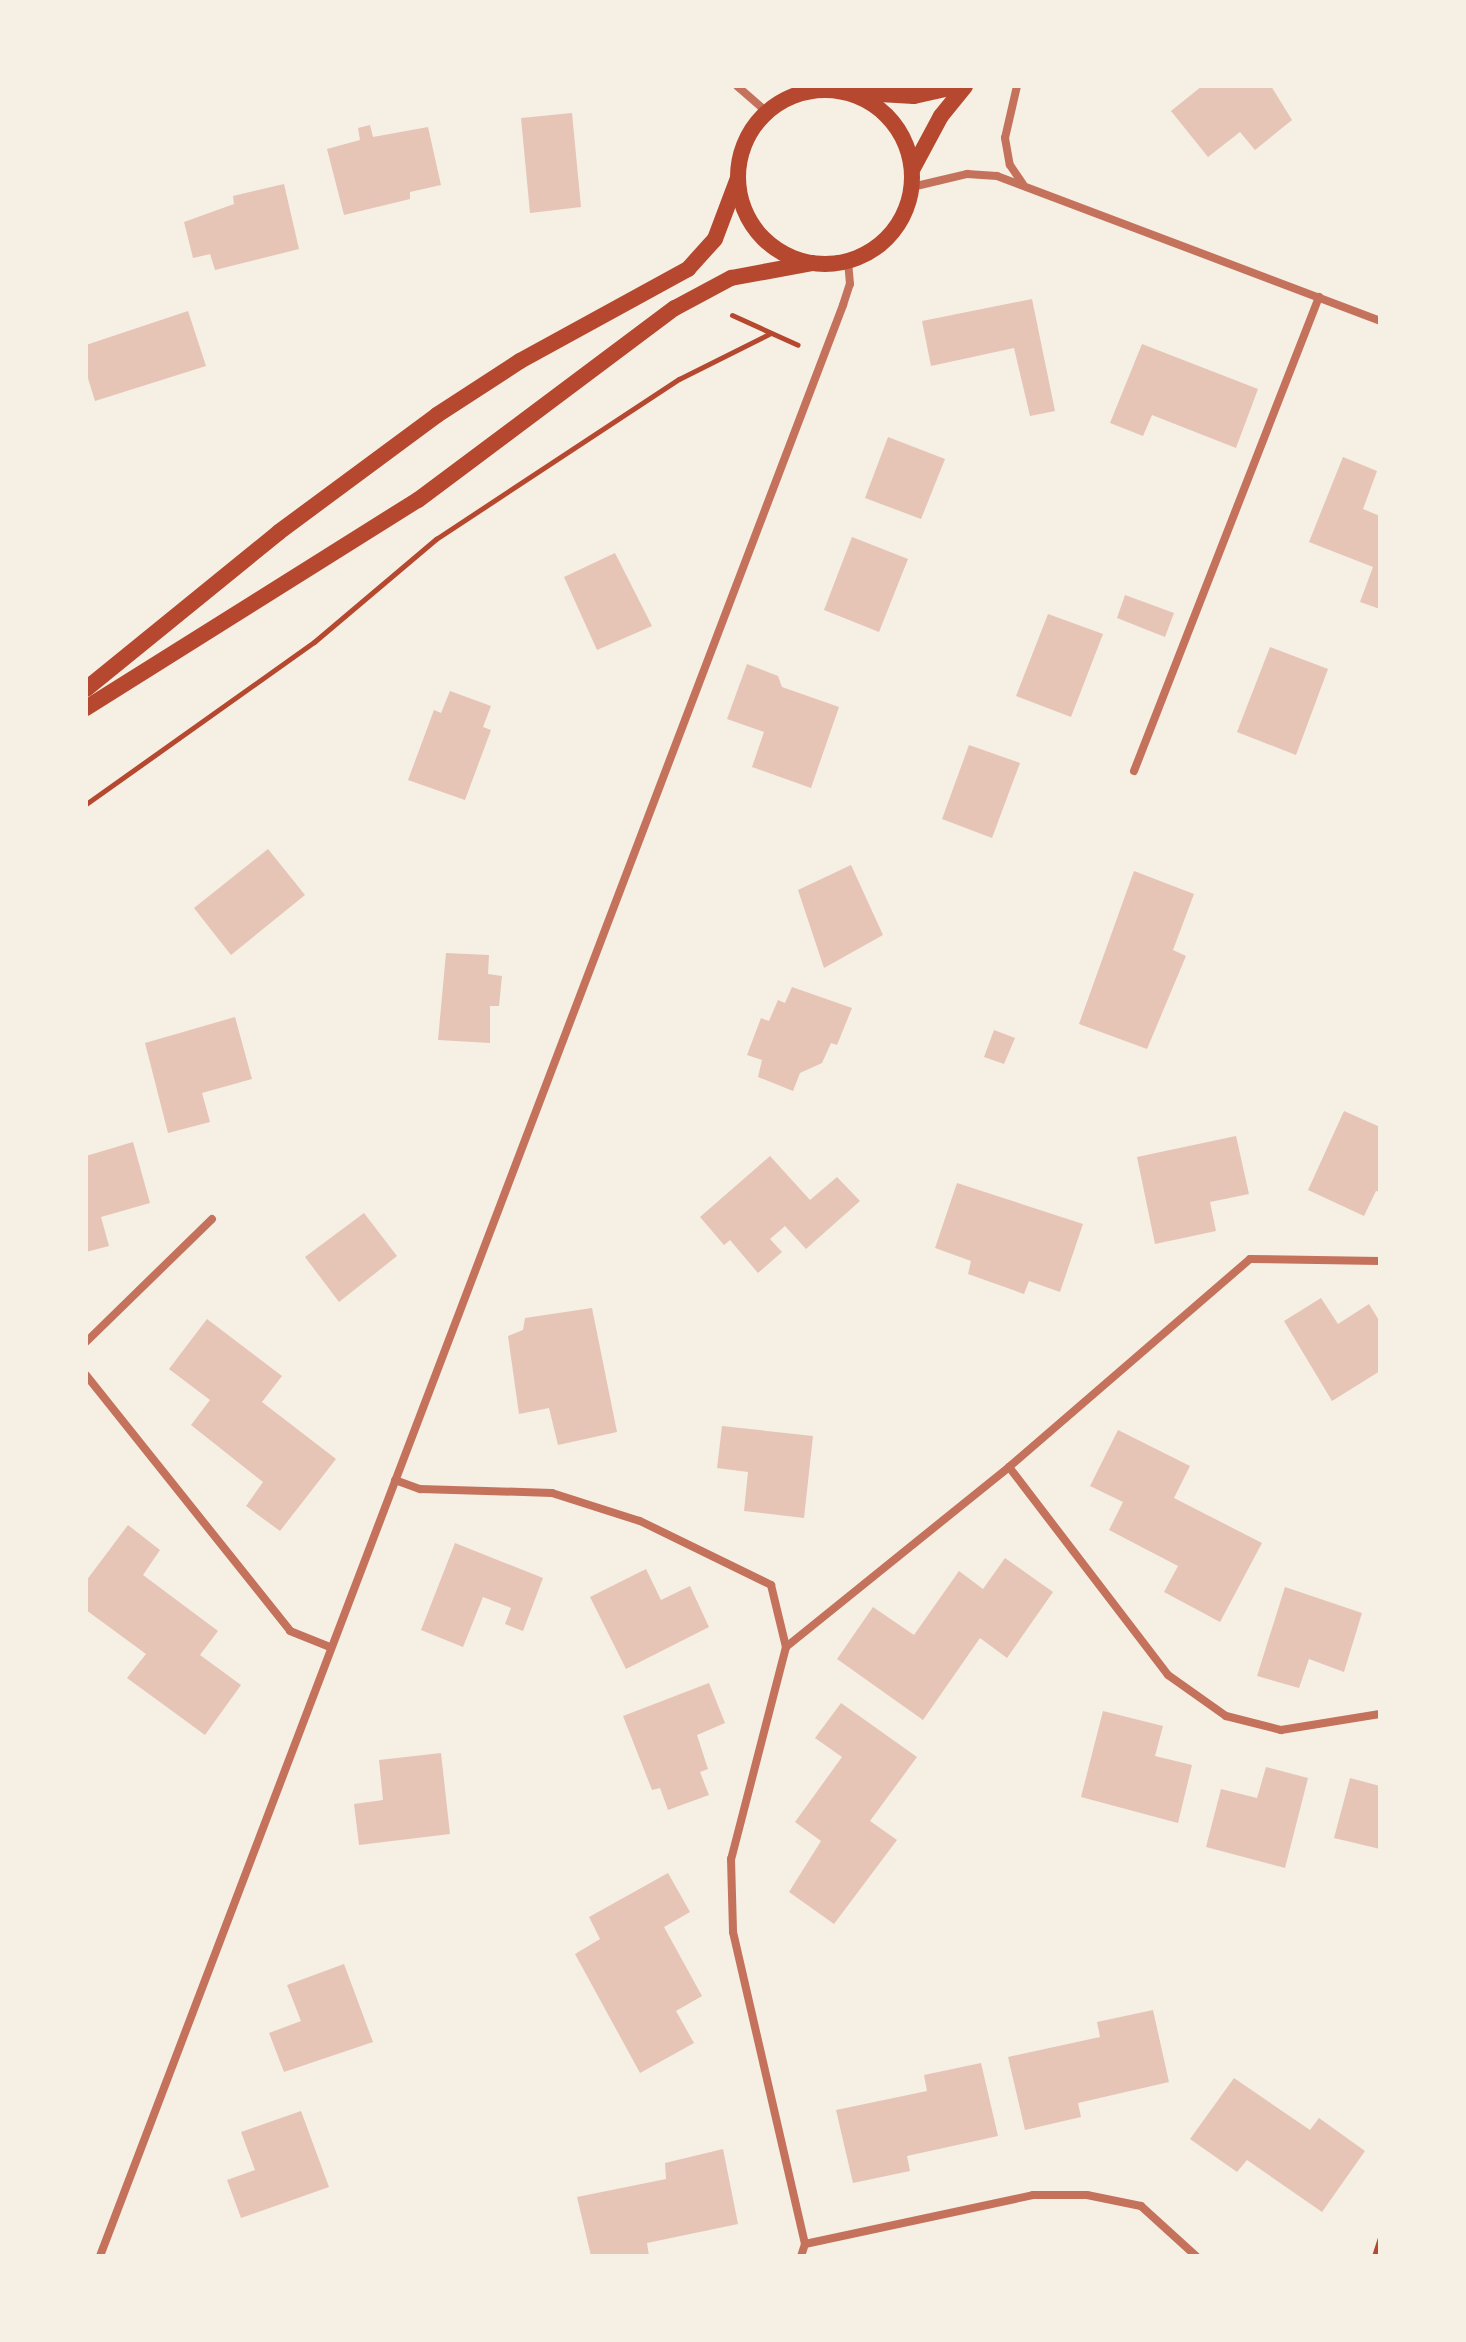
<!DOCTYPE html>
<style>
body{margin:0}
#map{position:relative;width:1466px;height:2342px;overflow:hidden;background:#f6efe4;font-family:"DM Sans",sans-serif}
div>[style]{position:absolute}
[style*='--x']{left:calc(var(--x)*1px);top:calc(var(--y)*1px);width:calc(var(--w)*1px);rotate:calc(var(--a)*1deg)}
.building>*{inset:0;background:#e6c5b7}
.path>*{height:5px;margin:-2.5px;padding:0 2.5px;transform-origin:2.5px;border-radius:2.5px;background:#b5482f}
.minor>*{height:8px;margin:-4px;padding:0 4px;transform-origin:4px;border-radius:4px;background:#c5725c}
.secondary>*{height:16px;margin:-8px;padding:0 8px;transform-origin:8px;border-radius:8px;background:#b5482f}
.secondary>.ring{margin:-8px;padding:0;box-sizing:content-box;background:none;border:16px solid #b5482f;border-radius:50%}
span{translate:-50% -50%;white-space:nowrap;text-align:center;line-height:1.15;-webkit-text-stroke:6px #f6efe4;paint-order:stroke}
.frame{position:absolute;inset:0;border:88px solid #f6efe4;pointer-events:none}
</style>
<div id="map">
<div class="building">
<div style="clip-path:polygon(1202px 86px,1271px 86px,1292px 120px,1255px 150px,1240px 132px,1208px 157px,1171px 111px)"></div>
<div style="clip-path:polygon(572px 113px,581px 207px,530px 213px,521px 118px)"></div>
<div style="clip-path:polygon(370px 125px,373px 137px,428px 127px,441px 185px,410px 192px,410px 199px,344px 215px,327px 149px,360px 140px,358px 128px)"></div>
<div style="clip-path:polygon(284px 184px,299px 249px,215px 270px,210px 254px,193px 258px,184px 222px,234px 204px,233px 196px)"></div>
<div style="clip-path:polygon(1032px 299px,1055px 411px,1030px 416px,1014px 348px,931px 366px,922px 321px)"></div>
<div style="clip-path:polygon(188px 311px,206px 366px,95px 401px,86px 372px,86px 345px)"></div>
<div style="clip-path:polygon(1142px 344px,1258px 389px,1236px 448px,1152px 415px,1143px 436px,1110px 423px)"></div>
<div style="clip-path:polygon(888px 437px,945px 459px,921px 519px,865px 498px)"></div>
<div style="clip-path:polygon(1343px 457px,1377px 471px,1363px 509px,1380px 516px,1380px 609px,1360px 602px,1373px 567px,1309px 542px)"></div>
<div style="clip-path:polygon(852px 537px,908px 559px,879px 632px,824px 610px)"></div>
<div style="clip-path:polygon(615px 553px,652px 626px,597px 650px,564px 577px)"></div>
<div style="clip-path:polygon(1125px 595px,1174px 613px,1165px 637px,1117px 618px)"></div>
<div style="clip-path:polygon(1048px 614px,1103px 634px,1071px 717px,1016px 696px)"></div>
<div style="clip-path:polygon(1270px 647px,1328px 669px,1296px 755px,1237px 732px)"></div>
<div style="clip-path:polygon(747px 664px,778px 676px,782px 687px,839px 707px,811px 788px,752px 767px,764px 732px,727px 719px)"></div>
<div style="clip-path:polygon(450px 691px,491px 706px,483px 727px,491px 730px,465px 800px,408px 780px,434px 710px,441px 713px)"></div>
<div style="clip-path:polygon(969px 745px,1020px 763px,992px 838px,942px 819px)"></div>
<div style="clip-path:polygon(268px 849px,305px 895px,231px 955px,194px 908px)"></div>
<div style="clip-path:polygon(851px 865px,883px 935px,824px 968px,798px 890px)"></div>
<div style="clip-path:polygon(1134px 871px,1194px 894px,1173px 950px,1186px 956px,1147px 1049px,1079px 1024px)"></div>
<div style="clip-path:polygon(446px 953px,489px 955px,488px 974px,502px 976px,499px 1006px,490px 1006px,490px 1043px,438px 1040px)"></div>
<div style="clip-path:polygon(792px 987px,852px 1008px,837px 1045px,831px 1043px,822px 1063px,800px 1073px,793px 1091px,758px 1077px,762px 1060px,747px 1055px,761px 1018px,769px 1021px,778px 1000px,785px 1003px)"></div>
<div style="clip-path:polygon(235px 1017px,252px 1079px,202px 1093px,210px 1122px,168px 1133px,145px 1043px)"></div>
<div style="clip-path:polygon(994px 1030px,1015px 1038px,1004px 1064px,984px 1057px)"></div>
<div style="clip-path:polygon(1344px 1111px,1380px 1127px,1380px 1192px,1376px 1191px,1364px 1216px,1308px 1190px)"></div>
<div style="clip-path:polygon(1236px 1136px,1249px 1194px,1210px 1202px,1216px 1231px,1155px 1244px,1137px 1157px)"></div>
<div style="clip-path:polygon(133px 1142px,150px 1203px,101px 1217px,109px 1246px,86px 1252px,86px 1156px)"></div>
<div style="clip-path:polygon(770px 1156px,810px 1200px,837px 1177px,860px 1201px,806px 1249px,785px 1226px,770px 1239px,782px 1252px,758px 1273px,730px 1240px,724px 1245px,700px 1217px)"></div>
<div style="clip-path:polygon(957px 1183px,1083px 1224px,1060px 1292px,1029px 1281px,1024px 1294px,968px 1274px,971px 1261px,935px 1248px)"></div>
<div style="clip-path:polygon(364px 1213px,397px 1256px,339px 1302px,305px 1257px)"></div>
<div style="clip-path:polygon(1321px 1298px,1338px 1324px,1369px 1304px,1380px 1322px,1380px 1371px,1332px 1401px,1284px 1321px)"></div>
<div style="clip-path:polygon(592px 1308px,617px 1432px,558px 1445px,549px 1408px,519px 1414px,508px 1336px,523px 1330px,525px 1318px)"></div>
<div style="clip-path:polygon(207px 1319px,282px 1376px,262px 1402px,336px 1459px,280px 1531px,246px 1506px,263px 1482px,191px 1425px,210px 1400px,169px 1369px)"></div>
<div style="clip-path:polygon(722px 1426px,813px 1436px,804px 1518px,744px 1511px,748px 1472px,717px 1468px)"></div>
<div style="clip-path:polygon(1118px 1430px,1190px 1466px,1174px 1498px,1262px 1543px,1220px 1622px,1164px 1592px,1178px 1566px,1109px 1530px,1123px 1502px,1090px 1486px)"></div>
<div style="clip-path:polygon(128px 1525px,160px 1550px,143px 1575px,218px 1631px,200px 1655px,241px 1685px,205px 1735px,127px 1678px,146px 1654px,86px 1610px,86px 1581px)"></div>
<div style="clip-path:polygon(455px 1543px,543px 1578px,523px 1631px,505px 1624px,511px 1608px,483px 1597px,463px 1647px,421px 1630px)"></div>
<div style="clip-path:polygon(1005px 1558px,1053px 1592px,1007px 1658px,980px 1638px,923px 1720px,837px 1659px,873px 1607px,914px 1635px,959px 1571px,983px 1589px)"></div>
<div style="clip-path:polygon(646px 1569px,661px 1600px,690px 1586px,709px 1627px,626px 1669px,590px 1597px)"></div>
<div style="clip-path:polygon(1285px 1587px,1362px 1613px,1344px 1672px,1309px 1659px,1299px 1688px,1257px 1676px)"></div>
<div style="clip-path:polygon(709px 1683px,725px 1723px,697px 1735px,708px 1769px,700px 1772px,709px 1795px,668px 1810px,660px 1788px,652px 1790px,623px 1716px)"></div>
<div style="clip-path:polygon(841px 1703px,917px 1757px,870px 1821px,897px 1840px,834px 1924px,789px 1892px,821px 1841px,795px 1822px,842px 1757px,815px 1738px)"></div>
<div style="clip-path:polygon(1103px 1711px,1163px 1726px,1155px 1756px,1192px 1765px,1178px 1823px,1081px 1797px)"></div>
<div style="clip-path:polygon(441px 1753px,450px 1834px,359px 1845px,354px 1804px,383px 1800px,379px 1760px)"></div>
<div style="clip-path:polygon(1266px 1767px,1308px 1778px,1285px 1868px,1206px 1847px,1221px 1789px,1257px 1798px)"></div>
<div style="clip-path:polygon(1350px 1778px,1380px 1786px,1380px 1849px,1334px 1838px)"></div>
<div style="clip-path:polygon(668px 1873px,690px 1912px,664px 1927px,702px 1996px,676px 2011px,694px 2043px,640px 2073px,575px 1954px,600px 1939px,589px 1917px)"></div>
<div style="clip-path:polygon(344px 1964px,373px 2042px,284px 2072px,269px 2033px,301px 2021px,287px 1985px)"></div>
<div style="clip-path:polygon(1153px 2010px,1169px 2082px,1078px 2103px,1081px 2117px,1025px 2130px,1008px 2057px,1100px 2037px,1097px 2022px)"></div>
<div style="clip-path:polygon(981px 2063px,998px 2136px,907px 2156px,910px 2171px,853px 2183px,836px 2110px,927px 2091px,924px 2075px)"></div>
<div style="clip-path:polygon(1234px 2078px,1310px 2130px,1319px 2118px,1365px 2151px,1322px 2212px,1247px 2160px,1237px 2172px,1190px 2139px)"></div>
<div style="clip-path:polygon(301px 2111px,329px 2187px,241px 2218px,227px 2180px,255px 2170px,241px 2132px)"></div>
<div style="clip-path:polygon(723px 2149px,738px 2224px,647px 2243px,649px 2256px,591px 2256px,577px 2197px,666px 2179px,665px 2163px)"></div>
</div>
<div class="path">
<div style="--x:732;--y:315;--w:72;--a:24.4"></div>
<div style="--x:86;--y:804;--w:280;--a:-35.4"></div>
<div style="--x:314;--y:642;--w:160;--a:-40.2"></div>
<div style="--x:436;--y:539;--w:291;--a:-33.4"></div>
<div style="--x:679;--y:379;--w:101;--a:-26.6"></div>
<div style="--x:1374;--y:2256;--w:20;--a:-72"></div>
</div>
<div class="minor">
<div style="--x:737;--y:86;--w:40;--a:41"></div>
<div style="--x:1017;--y:86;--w:53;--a:103"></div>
<div style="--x:1005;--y:138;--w:27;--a:80"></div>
<div style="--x:1010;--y:165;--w:23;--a:56"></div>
<div style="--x:912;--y:187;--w:57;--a:-13.3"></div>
<div style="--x:967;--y:174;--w:30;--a:4"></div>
<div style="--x:997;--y:176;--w:410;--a:20.7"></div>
<div style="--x:1134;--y:771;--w:509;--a:-68.68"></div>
<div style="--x:86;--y:1342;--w:176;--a:-44.3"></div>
<div style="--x:86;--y:1375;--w:327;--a:51.4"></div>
<div style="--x:290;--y:1631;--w:43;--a:21.8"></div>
<div style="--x:1009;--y:1467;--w:262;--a:52.6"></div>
<div style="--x:1168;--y:1675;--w:71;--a:35.3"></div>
<div style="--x:1226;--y:1716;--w:57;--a:14.3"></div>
<div style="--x:1281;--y:1730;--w:100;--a:-9.2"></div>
<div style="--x:395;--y:1480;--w:27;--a:20"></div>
<div style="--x:420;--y:1489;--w:132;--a:1.7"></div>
<div style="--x:552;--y:1493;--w:92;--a:17.7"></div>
<div style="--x:640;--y:1521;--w:146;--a:26"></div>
<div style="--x:771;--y:1585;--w:64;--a:76.4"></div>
<div style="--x:786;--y:1647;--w:219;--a:104.5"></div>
<div style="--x:731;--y:1859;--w:73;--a:88.4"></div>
<div style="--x:733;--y:1932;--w:320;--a:77"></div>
<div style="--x:805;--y:2244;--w:13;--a:108"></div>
<div style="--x:786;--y:1647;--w:287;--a:-38.9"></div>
<div style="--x:1009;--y:1467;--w:318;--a:-40.8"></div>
<div style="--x:1250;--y:1259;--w:130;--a:0.9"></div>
<div style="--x:805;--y:2244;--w:233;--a:-12.1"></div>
<div style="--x:1033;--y:2195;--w:54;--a:0"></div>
<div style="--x:1087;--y:2195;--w:55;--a:11.5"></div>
<div style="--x:1141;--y:2206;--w:74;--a:42.3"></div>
<div style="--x:100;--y:2256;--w:2088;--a:-69.15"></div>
<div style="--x:843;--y:305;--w:22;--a:-72"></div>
<div style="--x:850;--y:284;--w:23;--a:-95"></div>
</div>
<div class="secondary">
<div class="ring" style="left:738px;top:90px;width:158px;height:158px"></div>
<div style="--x:862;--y:93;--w:52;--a:3.3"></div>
<div style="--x:914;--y:96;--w:46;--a:-12.5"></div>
<div style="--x:912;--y:170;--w:61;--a:-61.8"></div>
<div style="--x:941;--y:116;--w:38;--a:-51"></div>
<div style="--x:86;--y:689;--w:249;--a:-39.1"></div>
<div style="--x:279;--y:532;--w:197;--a:-36.5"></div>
<div style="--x:437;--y:415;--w:99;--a:-33"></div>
<div style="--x:520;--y:361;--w:192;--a:-28.7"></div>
<div style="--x:688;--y:269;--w:40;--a:-48"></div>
<div style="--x:715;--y:239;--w:65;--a:-69.3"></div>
<div style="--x:86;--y:708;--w:392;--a:-32.1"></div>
<div style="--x:418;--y:500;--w:321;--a:-36.8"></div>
<div style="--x:675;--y:308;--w:64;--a:-28.2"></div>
<div style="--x:731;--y:278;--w:82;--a:-10.5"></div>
</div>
<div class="frame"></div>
</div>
